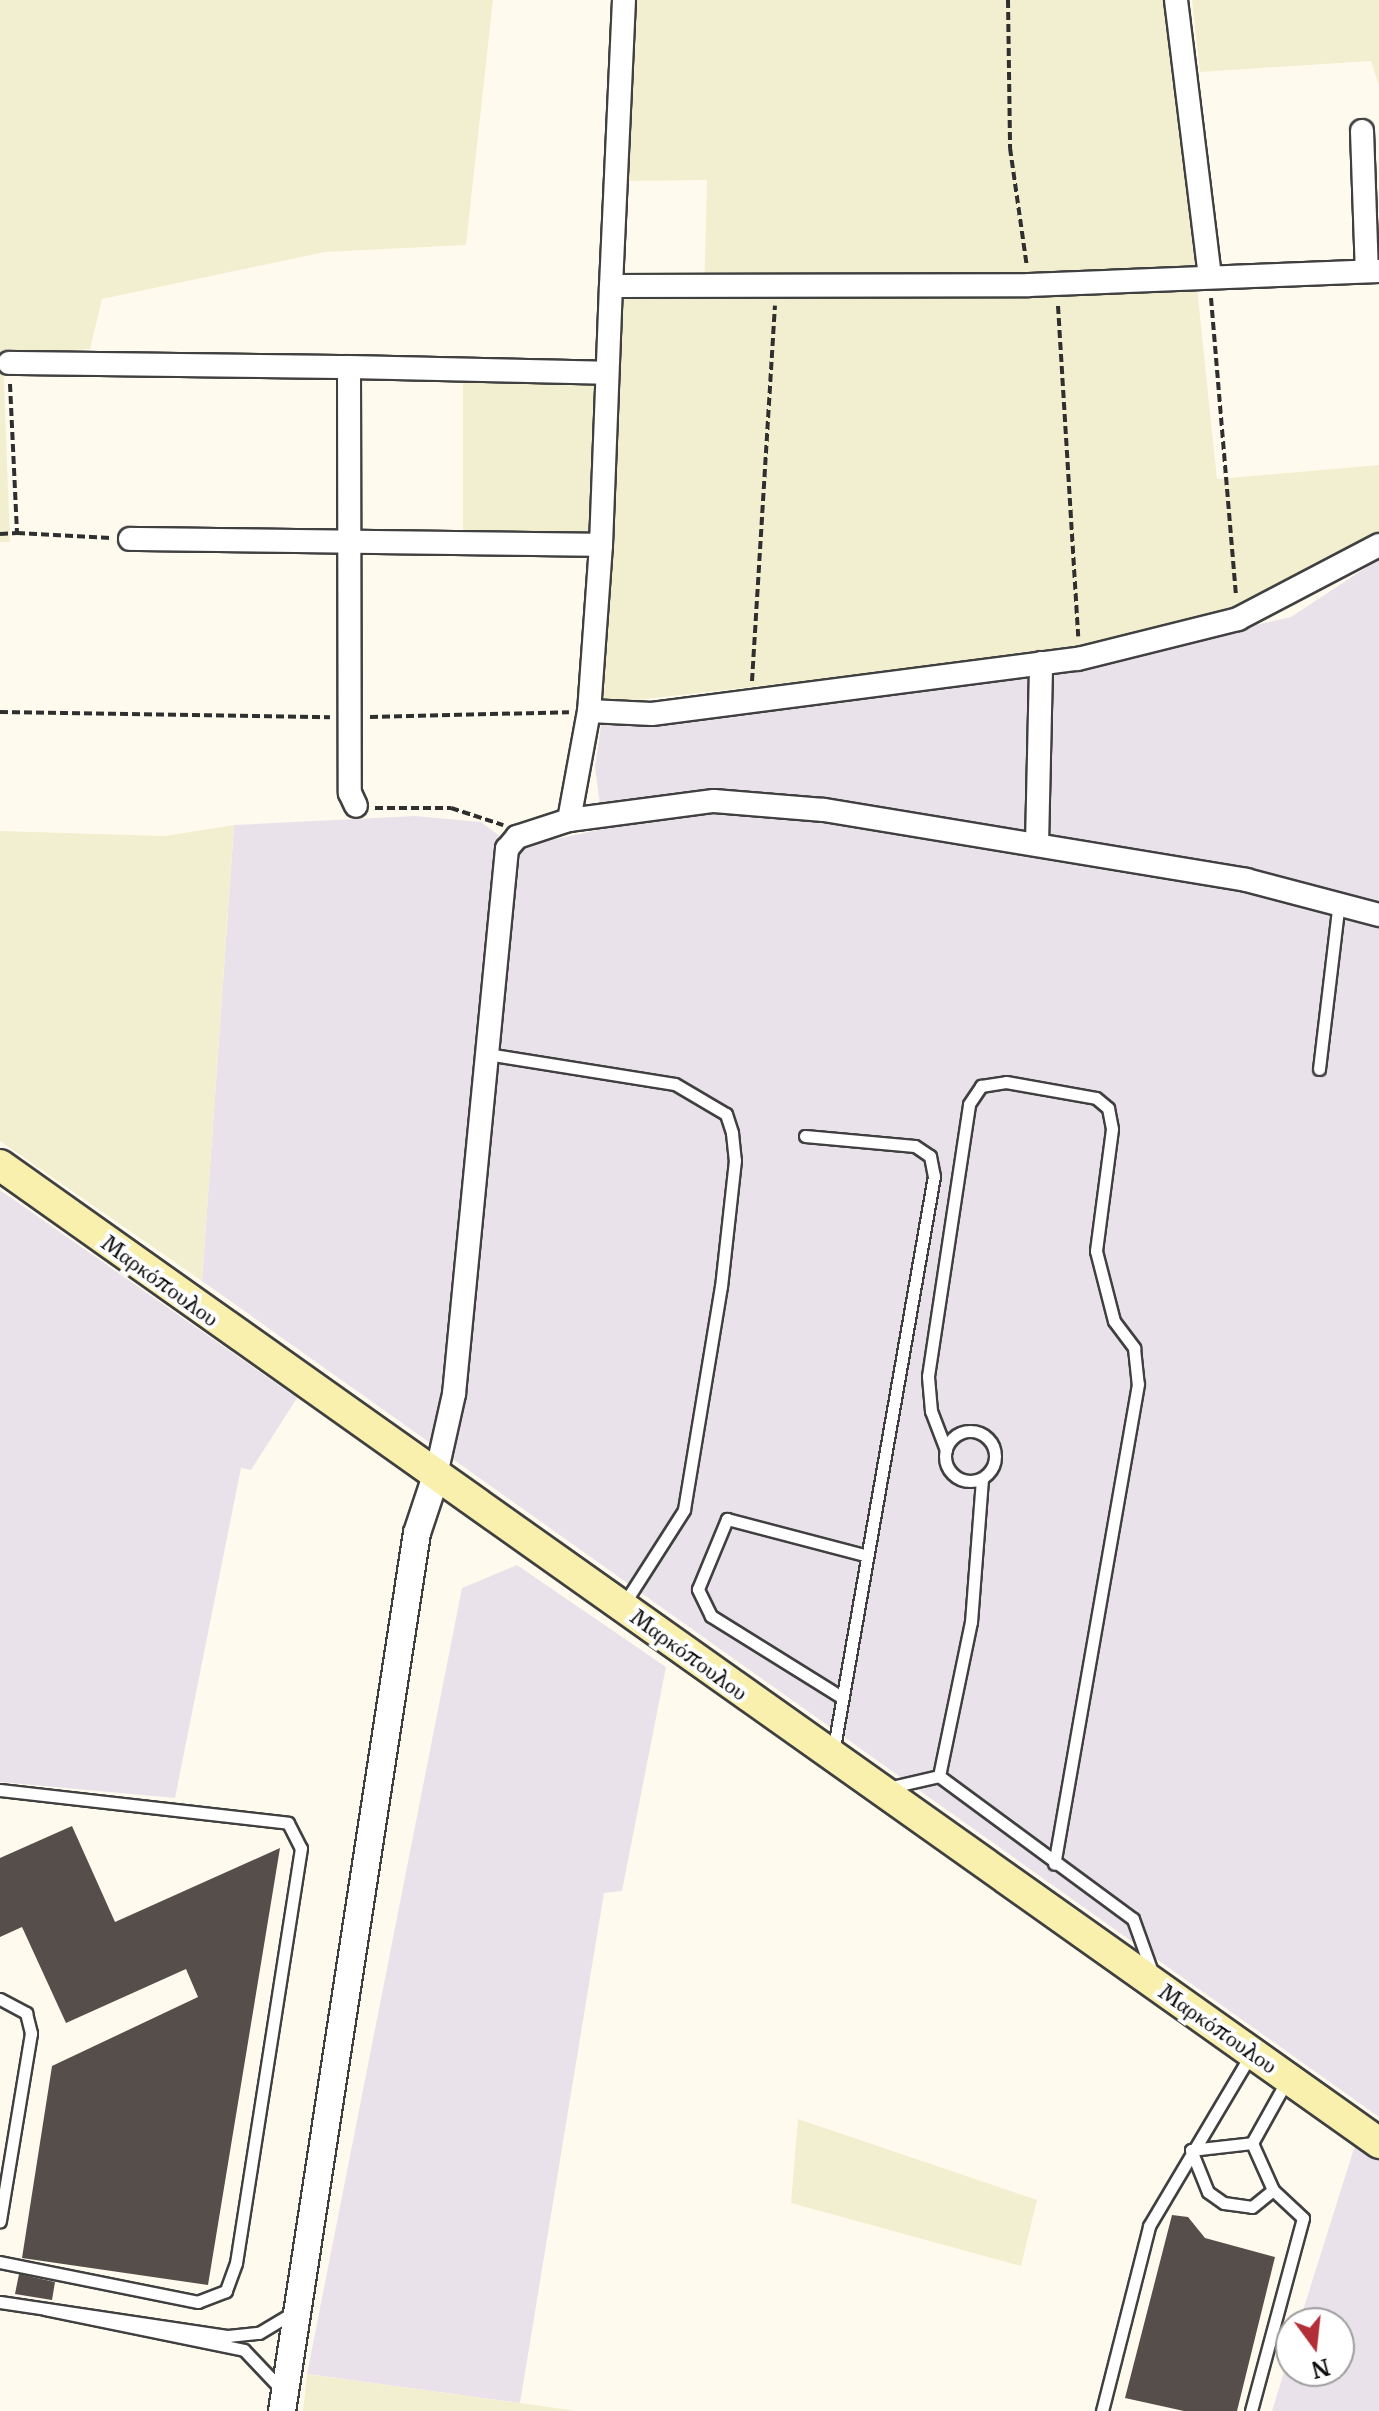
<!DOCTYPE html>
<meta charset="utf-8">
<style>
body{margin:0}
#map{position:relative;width:1379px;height:2411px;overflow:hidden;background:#fefbee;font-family:Merriweather,serif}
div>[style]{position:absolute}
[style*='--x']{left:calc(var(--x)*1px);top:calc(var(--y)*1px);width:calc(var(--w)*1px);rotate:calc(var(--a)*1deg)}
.industrial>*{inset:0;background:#eae2eb}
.farmland>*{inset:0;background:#f2efd0}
.building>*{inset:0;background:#554e4a}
.path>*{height:4px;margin-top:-2px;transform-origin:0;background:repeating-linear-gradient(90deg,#2f2f2f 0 8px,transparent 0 12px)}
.roads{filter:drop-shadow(2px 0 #404040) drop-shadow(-2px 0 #404040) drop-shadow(0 2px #404040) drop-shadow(0 -2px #404040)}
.service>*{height:11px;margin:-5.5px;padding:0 5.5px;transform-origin:5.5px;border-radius:5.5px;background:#fff}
.service>.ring{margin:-5.5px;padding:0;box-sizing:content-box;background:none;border:11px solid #fff;border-radius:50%}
.minor>*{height:22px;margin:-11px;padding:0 11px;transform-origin:11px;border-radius:11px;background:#fff}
.tertiary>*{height:26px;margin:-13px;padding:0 13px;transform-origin:13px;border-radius:13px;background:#fff}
.secondary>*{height:30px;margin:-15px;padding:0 15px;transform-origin:15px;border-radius:15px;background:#f9f0ae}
span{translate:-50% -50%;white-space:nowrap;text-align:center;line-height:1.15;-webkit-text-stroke:8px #fff;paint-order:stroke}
.street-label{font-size:22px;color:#0d0d0d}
.north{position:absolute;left:1275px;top:2307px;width:80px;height:80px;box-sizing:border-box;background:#fff;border:2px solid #9e9e9e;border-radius:50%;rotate:165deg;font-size:22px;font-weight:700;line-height:32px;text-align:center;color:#0d0d0d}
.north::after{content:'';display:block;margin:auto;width:28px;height:36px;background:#b32f37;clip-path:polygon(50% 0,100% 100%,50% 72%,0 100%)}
</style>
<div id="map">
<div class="industrial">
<div style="clip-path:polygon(1379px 559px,1379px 2117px,202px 1281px,234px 825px,415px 816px,481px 822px,501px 837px,556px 839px,603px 829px,595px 767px,602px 719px,1086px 664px,1291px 617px)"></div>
<div style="clip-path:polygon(0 1190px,297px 1398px,251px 1470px,241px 1468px,175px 1798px,0 1782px)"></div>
<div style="clip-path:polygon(517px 1565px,666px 1667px,622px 1891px,604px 1893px,520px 2403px,307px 2374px,462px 1588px)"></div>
<div style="clip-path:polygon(1356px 2142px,1379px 2159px,1379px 2411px,1272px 2411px,1291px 2349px,1291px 2371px,1339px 2371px,1339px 2323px,1299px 2323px)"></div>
</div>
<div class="farmland">
<div style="clip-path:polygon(0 0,493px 0,466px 245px,325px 252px,102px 299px,90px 349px,3px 354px,10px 542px,0 542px)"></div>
<div style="clip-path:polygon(634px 0,1167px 0,1217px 479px,1379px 465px,1379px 534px,1226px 613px,1085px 649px,601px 704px,610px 536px,463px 534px,463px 377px,618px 380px,623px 298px,704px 296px,707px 180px,629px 181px)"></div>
<div style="clip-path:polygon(1192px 0,1379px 0,1379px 86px,1371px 61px,1200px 72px)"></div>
<div style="clip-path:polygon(234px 825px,202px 1281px,0 1141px,0 831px,165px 836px)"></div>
<div style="clip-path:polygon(798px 2119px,1037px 2200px,1021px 2266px,791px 2203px)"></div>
<div style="clip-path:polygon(307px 2374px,520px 2403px,577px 2411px,303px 2411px)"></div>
</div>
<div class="building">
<div style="clip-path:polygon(72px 1826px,115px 1922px,280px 1848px,208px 2285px,22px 2258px,52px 2066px,198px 1997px,186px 1969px,66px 2023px,22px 1927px,0 1937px,0 1858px)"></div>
<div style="clip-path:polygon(1172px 2215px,1188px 2217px,1205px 2238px,1275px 2257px,1237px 2411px,1184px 2411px,1125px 2398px)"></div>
<div style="clip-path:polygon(19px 2274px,55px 2282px,52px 2300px,15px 2294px)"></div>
</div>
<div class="path">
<div style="--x:1008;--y:0;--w:148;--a:89.2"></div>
<div style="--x:1010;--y:148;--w:120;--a:81.9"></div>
<div style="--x:1211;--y:298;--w:299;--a:85.2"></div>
<div style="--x:1058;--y:306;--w:331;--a:86.5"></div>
<div style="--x:10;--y:384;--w:149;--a:87.3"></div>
<div style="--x:17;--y:533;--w:94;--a:3"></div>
<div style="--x:0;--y:534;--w:17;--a:-3"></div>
<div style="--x:752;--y:681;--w:376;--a:-86.5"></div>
<div style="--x:0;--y:712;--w:330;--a:0.9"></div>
<div style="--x:370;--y:717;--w:199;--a:-1.4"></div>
<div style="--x:375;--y:808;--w:76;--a:0"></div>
<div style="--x:451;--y:808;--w:55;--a:18.1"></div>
</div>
<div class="roads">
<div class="service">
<div style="--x:487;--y:1054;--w:190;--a:9.1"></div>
<div style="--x:675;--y:1084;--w:59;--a:30.5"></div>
<div style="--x:726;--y:1114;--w:20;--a:72"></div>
<div style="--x:732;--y:1133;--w:27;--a:84"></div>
<div style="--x:735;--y:1160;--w:127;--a:96.3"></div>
<div style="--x:721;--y:1286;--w:227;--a:99.4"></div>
<div style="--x:684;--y:1510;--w:112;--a:122.6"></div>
<div style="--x:1319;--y:1069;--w:169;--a:-83.2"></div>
<div style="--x:805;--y:1136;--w:110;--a:5.2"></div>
<div style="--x:915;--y:1146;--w:18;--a:34"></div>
<div style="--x:930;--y:1156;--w:20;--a:79"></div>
<div style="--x:934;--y:1176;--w:586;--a:99.93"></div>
<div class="ring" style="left:945px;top:1431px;width:39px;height:39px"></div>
<div style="--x:946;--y:1450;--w:42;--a:-111"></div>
<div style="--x:931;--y:1411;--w:35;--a:-95"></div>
<div style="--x:928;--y:1376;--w:275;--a:-81.4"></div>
<div style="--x:969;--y:1104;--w:22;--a:-56"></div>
<div style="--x:981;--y:1086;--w:25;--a:-9"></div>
<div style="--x:1006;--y:1082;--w:91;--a:10.1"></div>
<div style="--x:1096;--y:1098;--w:16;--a:40"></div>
<div style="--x:1108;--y:1108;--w:21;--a:79"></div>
<div style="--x:1112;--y:1129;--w:123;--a:97.5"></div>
<div style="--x:1096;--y:1251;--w:72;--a:75.6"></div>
<div style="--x:1114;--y:1321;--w:34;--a:53"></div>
<div style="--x:1134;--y:1348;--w:36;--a:84"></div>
<div style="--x:1138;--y:1384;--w:487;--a:99.9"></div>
<div style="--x:838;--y:1695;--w:150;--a:-148.1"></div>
<div style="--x:711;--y:1616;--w:30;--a:-116"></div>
<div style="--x:698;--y:1589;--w:76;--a:-67.5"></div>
<div style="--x:727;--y:1519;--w:142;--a:14.7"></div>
<div style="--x:939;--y:1776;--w:157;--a:-78.3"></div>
<div style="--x:971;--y:1622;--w:144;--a:-85.6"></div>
<div style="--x:887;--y:1788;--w:53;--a:-13"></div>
<div style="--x:939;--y:1776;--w:241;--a:36.4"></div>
<div style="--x:1133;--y:1919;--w:59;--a:70.3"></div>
<div style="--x:0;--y:1790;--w:290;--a:6.5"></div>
<div style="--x:288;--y:1823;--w:28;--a:63"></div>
<div style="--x:301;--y:1848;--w:420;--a:98.9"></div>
<div style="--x:236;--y:2263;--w:30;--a:110"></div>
<div style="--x:226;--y:2291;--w:30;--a:159"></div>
<div style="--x:198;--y:2302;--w:202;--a:-168.6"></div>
<div style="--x:0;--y:1999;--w:30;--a:28"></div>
<div style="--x:26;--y:2013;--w:21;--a:76"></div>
<div style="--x:31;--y:2033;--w:191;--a:99.4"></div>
<div style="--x:1252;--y:2143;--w:72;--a:-60.9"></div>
<div style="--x:1191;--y:2150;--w:61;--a:-6.5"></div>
<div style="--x:1252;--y:2143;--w:51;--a:65.9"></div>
<div style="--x:1273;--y:2190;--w:41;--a:43"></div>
<div style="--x:1303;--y:2218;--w:200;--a:105.1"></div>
<div style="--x:1191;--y:2150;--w:45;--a:68"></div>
<div style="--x:1208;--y:2192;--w:19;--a:35"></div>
<div style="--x:1224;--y:2203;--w:28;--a:8"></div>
<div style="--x:1252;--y:2207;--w:27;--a:-39"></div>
<div style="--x:0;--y:2302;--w:231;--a:8.5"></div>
<div style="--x:228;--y:2336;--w:31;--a:-6"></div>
<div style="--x:259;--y:2333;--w:41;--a:-31"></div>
<div style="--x:45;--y:2309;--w:203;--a:11.6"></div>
<div style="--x:244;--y:2350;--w:55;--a:46.5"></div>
<div style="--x:1102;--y:2411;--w:191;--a:-75.7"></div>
<div style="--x:1149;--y:2226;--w:200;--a:-59.3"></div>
</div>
<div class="minor">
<div style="--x:1176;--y:0;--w:278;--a:83"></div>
<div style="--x:1362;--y:131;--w:140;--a:88"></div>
<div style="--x:611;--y:286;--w:286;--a:-87.4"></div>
<div style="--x:9;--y:363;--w:340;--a:0.7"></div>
<div style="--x:349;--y:367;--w:426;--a:89.9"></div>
<div style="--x:350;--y:793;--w:14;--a:65"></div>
<div style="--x:349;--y:367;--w:257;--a:1.3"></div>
<div style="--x:130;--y:539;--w:471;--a:0.7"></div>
<div style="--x:601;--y:545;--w:166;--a:94.1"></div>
<div style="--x:589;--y:711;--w:111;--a:100.4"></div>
<div style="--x:601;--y:545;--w:259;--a:-87.8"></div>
<div style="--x:611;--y:286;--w:418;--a:-0.1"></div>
<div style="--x:1029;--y:285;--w:350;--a:-2.3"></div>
<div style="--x:589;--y:711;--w:63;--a:2.7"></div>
<div style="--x:652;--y:714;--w:430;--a:-7.4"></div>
<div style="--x:1078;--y:659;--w:165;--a:-14"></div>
<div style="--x:1238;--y:619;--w:159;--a:-27.7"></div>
<div style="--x:1037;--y:844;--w:181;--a:-88.7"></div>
<div style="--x:435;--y:1479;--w:87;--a:-77.4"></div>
<div style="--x:454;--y:1394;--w:548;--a:-84.45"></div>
<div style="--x:507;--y:849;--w:16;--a:-50"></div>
<div style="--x:517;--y:837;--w:55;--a:-18.1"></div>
<div style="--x:569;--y:820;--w:146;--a:-7.5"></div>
<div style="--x:714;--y:801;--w:110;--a:4.7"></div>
<div style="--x:824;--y:810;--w:428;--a:9.4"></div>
<div style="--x:1246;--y:880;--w:138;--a:14.7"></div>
</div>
<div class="tertiary">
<div style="--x:282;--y:2411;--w:888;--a:-81.26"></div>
<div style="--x:417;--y:1533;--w:57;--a:-71.6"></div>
</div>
<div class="secondary">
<div style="--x:0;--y:1165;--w:1691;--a:35.34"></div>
</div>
</div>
<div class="street-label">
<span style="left:160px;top:1281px;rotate:36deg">Μαρκόπουλου</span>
<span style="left:689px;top:1655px;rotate:36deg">Μαρκόπουλου</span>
<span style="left:1218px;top:2029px;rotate:35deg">Μαρκόπουλου</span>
</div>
<div class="north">N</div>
</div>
